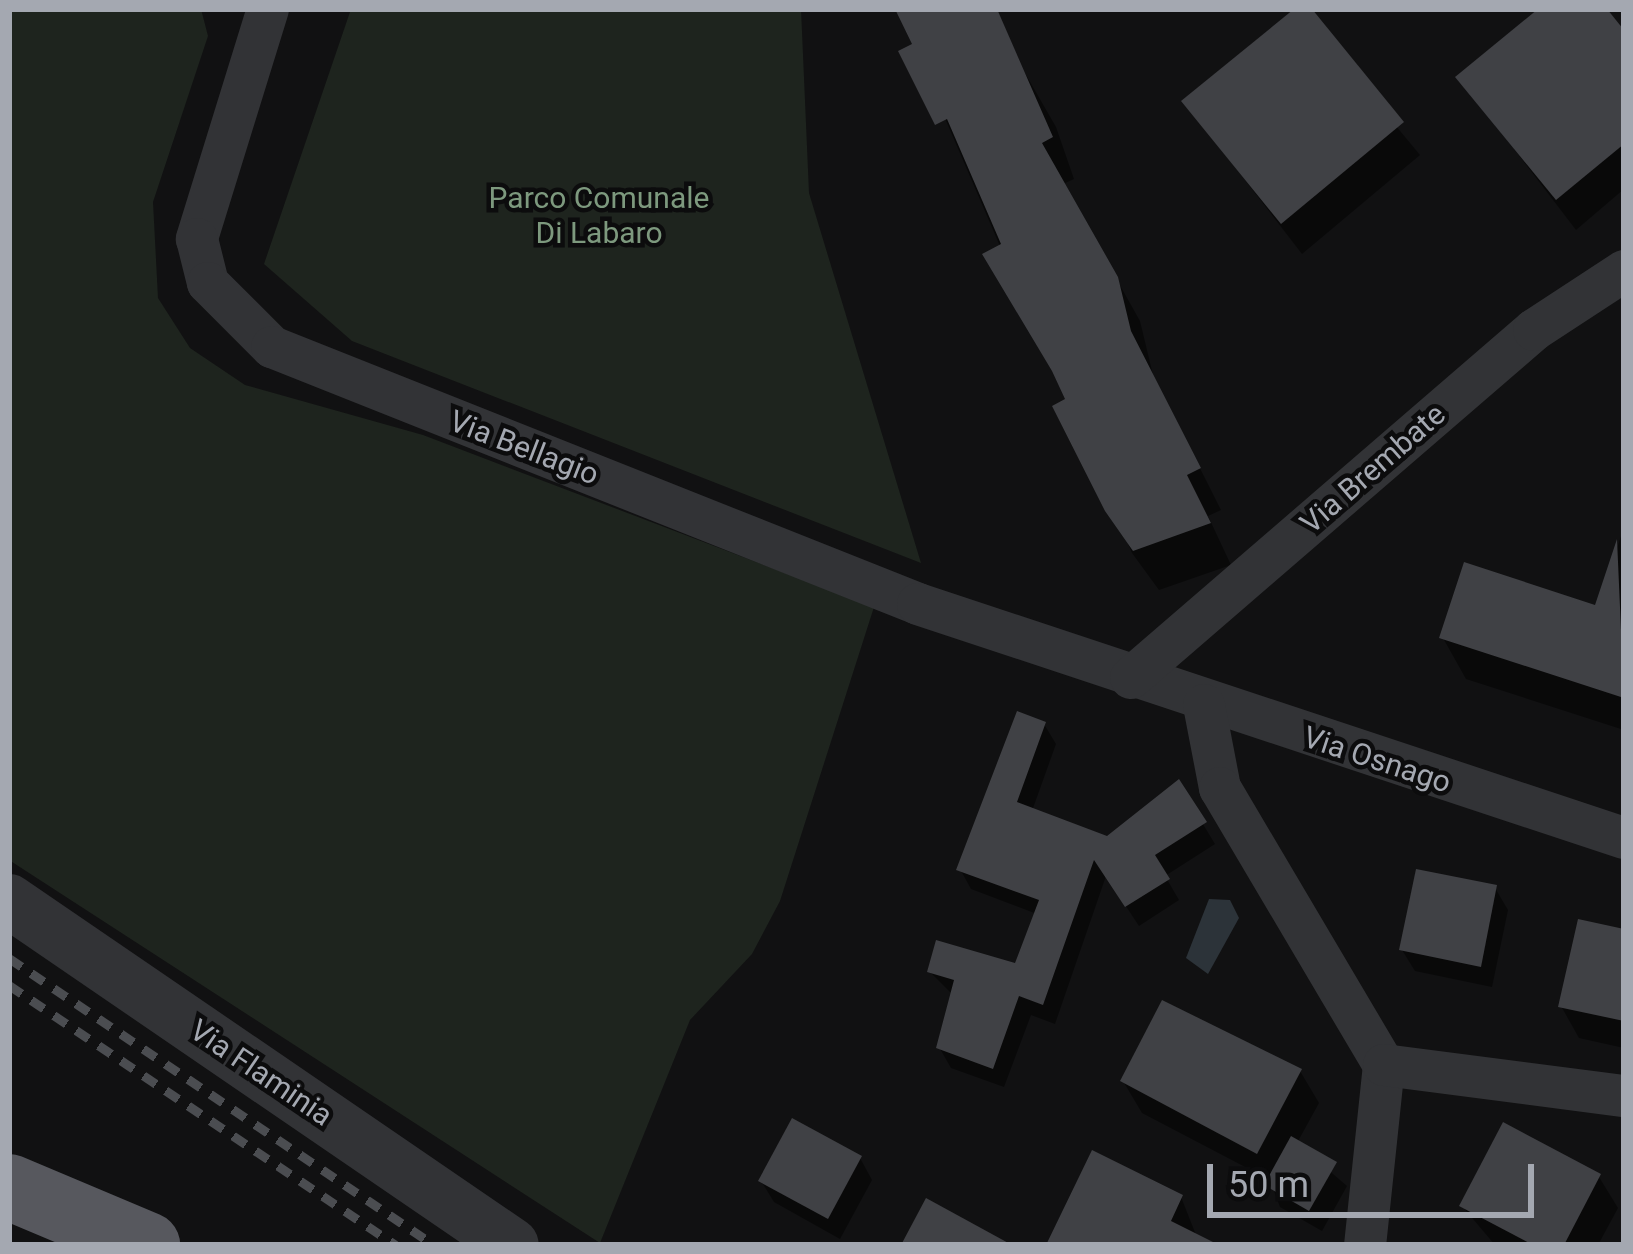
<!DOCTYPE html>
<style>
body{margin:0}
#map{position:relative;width:1633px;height:1254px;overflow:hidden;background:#111112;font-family:Roboto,sans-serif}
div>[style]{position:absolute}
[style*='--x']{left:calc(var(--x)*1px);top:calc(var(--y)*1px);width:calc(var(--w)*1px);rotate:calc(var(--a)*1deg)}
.green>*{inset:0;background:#1e241e}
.water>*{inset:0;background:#2c3339}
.shadow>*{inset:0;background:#0007}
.building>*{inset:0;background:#404145}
.minor>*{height:42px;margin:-21px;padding:0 21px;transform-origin:21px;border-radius:21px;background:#323336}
.tertiary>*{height:54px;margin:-27px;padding:0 27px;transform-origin:27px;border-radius:27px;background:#323336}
.trunk>*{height:66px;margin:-33px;padding:0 33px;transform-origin:33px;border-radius:33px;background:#57585e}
.rail>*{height:9px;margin-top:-4.5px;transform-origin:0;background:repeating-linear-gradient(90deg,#4b4d51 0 15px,transparent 0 27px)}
span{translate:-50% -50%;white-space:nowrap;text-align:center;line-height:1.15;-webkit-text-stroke:9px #0c0c0d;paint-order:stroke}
.park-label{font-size:30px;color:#7d997e}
.street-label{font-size:30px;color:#a4a8b1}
.frame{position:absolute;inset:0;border:12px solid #a4a8b1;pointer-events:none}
.scale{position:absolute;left:1207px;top:1164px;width:327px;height:54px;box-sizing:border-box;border:6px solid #a4a8b1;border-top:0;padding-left:15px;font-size:36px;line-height:42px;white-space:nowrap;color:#a4a8b1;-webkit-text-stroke:9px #0c0c0d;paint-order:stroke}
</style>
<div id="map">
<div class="green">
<div style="clip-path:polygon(9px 9px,201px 9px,208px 36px,153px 202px,158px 298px,190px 348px,245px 385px,423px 435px,874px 607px,780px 901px,752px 954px,690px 1020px,600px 1243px,9px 860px)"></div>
<div style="clip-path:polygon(351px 9px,801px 9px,809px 193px,921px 563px,352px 341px,264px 264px)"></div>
</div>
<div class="water">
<div style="clip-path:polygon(1209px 899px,1230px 900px,1239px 918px,1208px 974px,1186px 958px)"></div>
</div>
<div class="shadow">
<div style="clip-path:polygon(898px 9px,988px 9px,1056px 127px,1074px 179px,1063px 184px,1140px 321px,1153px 375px,1221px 510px,1208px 516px,1231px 565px,1159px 590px,1132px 553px)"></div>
<div style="clip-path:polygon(1299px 9px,1420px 155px,1302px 254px,1185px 102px)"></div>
<div style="clip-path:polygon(1543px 9px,1603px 9px,1624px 35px,1624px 189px,1576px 230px,1459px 77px)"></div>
<div style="clip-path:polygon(1624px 527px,1624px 730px,1466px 679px,1443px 638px,1597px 609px)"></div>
<div style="clip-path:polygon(1044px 724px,1056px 744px,1032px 811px,1108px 840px,1178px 783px,1215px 844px,1165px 876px,1179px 900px,1139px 926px,1106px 876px,1055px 1024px,1031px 1015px,1004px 1087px,951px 1068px,939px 1047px,953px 995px,930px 972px,1017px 966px,1037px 914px,971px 889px,960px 869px)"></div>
<div style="clip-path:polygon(1495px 888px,1508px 910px,1492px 987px,1415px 971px,1402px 950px)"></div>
<div style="clip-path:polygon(1624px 932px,1624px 1048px,1579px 1038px,1561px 1006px)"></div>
<div style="clip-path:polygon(1300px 1071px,1319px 1103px,1297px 1143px,1347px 1186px,1322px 1231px,1280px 1207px,1270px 1180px,1142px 1113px,1123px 1081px)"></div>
<div style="clip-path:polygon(860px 1158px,872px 1180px,840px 1239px,774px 1202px,761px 1181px)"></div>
<div style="clip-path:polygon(1599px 1177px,1618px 1208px,1598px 1245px,1495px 1245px,1462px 1206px)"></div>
<div style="clip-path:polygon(1181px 1197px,1200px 1245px,1051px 1245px)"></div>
</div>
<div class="building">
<div style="clip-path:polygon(895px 9px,997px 9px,1053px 137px,1042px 143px,1118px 277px,1131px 331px,1201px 468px,1187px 475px,1211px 523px,1133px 551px,1105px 511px,1052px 406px,1065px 399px,1052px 371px,982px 254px,1001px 244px,947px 119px,935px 125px,898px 51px,912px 44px)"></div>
<div style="clip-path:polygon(1294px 9px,1312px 9px,1404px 122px,1281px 224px,1181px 101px)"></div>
<div style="clip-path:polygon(1538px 9px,1607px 9px,1624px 30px,1624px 144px,1556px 200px,1455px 77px)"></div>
<div style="clip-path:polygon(1617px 539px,1624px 698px,1439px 638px,1464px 562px,1595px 605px)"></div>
<div style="clip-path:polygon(1017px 711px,1046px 722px,1017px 802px,1107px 836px,1179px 779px,1207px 822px,1155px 855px,1170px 879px,1125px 907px,1094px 860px,1043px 1005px,1019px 996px,993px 1069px,936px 1048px,954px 980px,927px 972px,936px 940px,1015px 963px,1039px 900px,956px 870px)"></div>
<div style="clip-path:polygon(1416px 869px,1497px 885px,1481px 967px,1399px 950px)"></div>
<div style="clip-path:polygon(1578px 919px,1624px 929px,1624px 1021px,1558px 1007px)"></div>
<div style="clip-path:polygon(1162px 1000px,1302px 1069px,1257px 1154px,1120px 1081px)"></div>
<div style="clip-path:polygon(792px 1118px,862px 1156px,828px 1219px,758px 1181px)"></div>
<div style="clip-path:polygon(1503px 1122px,1601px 1174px,1564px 1245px,1533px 1245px,1459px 1206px)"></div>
<div style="clip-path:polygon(1291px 1136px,1337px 1162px,1309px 1211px,1264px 1185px)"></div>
<div style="clip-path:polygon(1092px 1150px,1183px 1195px,1171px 1221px,1219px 1245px,1046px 1245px)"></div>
<div style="clip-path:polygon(926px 1198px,1012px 1245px,901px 1245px)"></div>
</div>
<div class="minor">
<div style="--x:268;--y:9;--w:241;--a:107.2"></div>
<div style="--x:197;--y:239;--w:45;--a:76"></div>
<div style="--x:208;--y:283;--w:91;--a:45"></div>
<div style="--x:272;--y:347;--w:695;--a:21.69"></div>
<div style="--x:918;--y:604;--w:744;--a:18.34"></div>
<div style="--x:1131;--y:678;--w:532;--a:-40.81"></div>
<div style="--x:1534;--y:330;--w:108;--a:-33.2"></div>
<div style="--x:1204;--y:705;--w:85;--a:79.1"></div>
<div style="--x:1220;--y:788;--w:322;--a:59.4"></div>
<div style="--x:1384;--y:1065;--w:181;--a:96"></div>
<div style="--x:1384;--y:1065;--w:242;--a:7.4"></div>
</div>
<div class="tertiary">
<div style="--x:9;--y:901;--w:609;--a:34.37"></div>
</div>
<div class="trunk">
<div style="--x:9;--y:1187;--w:150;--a:22.8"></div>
</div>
<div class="rail">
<div style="--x:9;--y:958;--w:513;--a:34.03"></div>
<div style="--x:9;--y:985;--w:466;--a:33.9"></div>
</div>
<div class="park-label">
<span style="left:599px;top:215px">Parco Comunale<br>Di Labaro</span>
</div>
<div class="street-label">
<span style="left:524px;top:448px;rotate:21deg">Via Bellagio</span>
<span style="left:1373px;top:469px;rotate:-41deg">Via Brembate</span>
<span style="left:1377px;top:760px;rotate:18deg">Via Osnago</span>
<span style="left:261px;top:1073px;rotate:34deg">Via Flaminia</span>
</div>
<div class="frame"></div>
<div class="scale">50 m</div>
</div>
